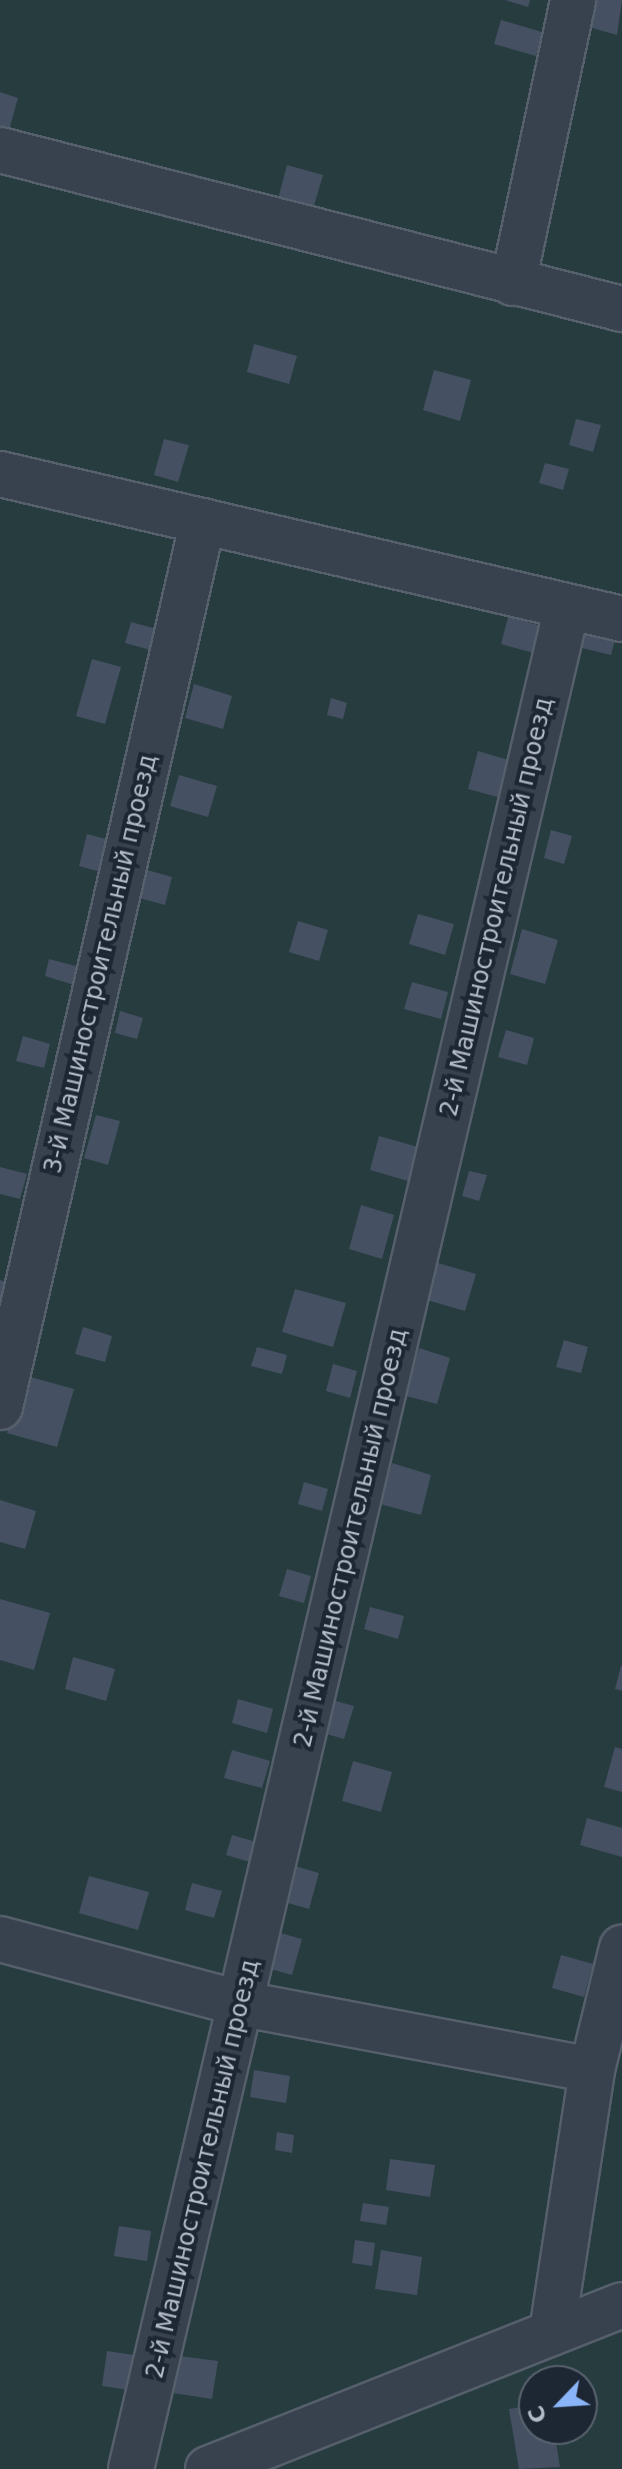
<!DOCTYPE html>
<meta charset="utf-8">
<style>
body{margin:0}
#map{position:relative;width:622px;height:2469px;overflow:hidden;background:#242f3e;font-family:"DejaVu Sans",sans-serif}
div>[style]{position:absolute}
[style*='--x']{left:calc(var(--x)*1px);top:calc(var(--y)*1px);width:calc(var(--w)*1px);rotate:calc(var(--a)*1deg)}
.green>*{inset:0;background:#263c3f}
.building>*{inset:0;background:#455162}
.roads{filter:drop-shadow(2px 0 #565f6c) drop-shadow(-2px 0 #565f6c) drop-shadow(0 2px #565f6c) drop-shadow(0 -2px #565f6c)}
.minor>*{height:44px;margin:-22px;padding:0 22px;transform-origin:22px;border-radius:22px;background:#38414e}
span{translate:-50% -50%;white-space:nowrap;text-align:center;line-height:1.15;-webkit-text-stroke:8px #1d2633;paint-order:stroke}
.street-label{font-size:24px;color:#b4bcc9}
.north{position:absolute;left:518px;top:2365px;width:80px;height:80px;box-sizing:border-box;background:#1d2633;border:2px solid #59626f;border-radius:50%;rotate:245deg;font-size:22px;font-weight:700;line-height:32px;text-align:center;color:#b4bcc9}
.north::after{content:'';display:block;margin:auto;width:28px;height:36px;background:#8ab4f8;clip-path:polygon(50% 0,100% 100%,50% 72%,0 100%)}
</style>
<div id="map">
<div class="green">
<div style="clip-path:polygon(evenodd,0 0,622px 0,622px 2469px,0 2469px,0 0,534px 2381px,582px 2381px,582px 2429px,534px 2429px,534px 2381px)"></div>
</div>
<div class="building">
<div style="clip-path:polygon(505px 0,530px 0,528px 7px)"></div>
<div style="clip-path:polygon(589px 0,622px 0,617px 35px,582px 25px)"></div>
<div style="clip-path:polygon(501px 20px,542px 32px,536px 56px,494px 44px)"></div>
<div style="clip-path:polygon(0 92px,18px 98px,8px 134px,0 132px)"></div>
<div style="clip-path:polygon(287px 165px,323px 175px,313px 209px,278px 199px)"></div>
<div style="clip-path:polygon(254px 344px,297px 356px,289px 384px,247px 372px)"></div>
<div style="clip-path:polygon(434px 370px,471px 380px,460px 421px,423px 410px)"></div>
<div style="clip-path:polygon(576px 419px,601px 425px,593px 452px,569px 445px)"></div>
<div style="clip-path:polygon(164px 439px,189px 445px,178px 482px,154px 475px)"></div>
<div style="clip-path:polygon(545px 463px,569px 469px,563px 490px,539px 483px)"></div>
<div style="clip-path:polygon(508px 617px,542px 626px,534px 653px,501px 644px)"></div>
<div style="clip-path:polygon(131px 622px,160px 630px,154px 651px,125px 643px)"></div>
<div style="clip-path:polygon(587px 628px,616px 636px,611px 655px,582px 648px)"></div>
<div style="clip-path:polygon(92px 659px,121px 667px,105px 724px,76px 716px)"></div>
<div style="clip-path:polygon(194px 684px,232px 696px,223px 729px,185px 718px)"></div>
<div style="clip-path:polygon(331px 698px,347px 703px,343px 719px,327px 715px)"></div>
<div style="clip-path:polygon(478px 751px,515px 762px,505px 799px,468px 789px)"></div>
<div style="clip-path:polygon(179px 775px,217px 786px,208px 817px,170px 806px)"></div>
<div style="clip-path:polygon(551px 830px,572px 836px,564px 864px,544px 858px)"></div>
<div style="clip-path:polygon(87px 834px,113px 841px,104px 873px,79px 866px)"></div>
<div style="clip-path:polygon(140px 868px,172px 877px,165px 905px,132px 896px)"></div>
<div style="clip-path:polygon(418px 914px,454px 924px,445px 955px,409px 944px)"></div>
<div style="clip-path:polygon(298px 921px,328px 930px,319px 961px,289px 952px)"></div>
<div style="clip-path:polygon(522px 929px,558px 940px,545px 984px,510px 974px)"></div>
<div style="clip-path:polygon(49px 959px,79px 967px,74px 985px,45px 976px)"></div>
<div style="clip-path:polygon(412px 982px,448px 992px,441px 1019px,404px 1009px)"></div>
<div style="clip-path:polygon(120px 1011px,143px 1018px,137px 1039px,115px 1033px)"></div>
<div style="clip-path:polygon(506px 1030px,534px 1038px,527px 1065px,498px 1057px)"></div>
<div style="clip-path:polygon(23px 1036px,50px 1044px,44px 1068px,16px 1061px)"></div>
<div style="clip-path:polygon(96px 1115px,120px 1121px,108px 1165px,84px 1158px)"></div>
<div style="clip-path:polygon(379px 1136px,418px 1147px,408px 1181px,370px 1170px)"></div>
<div style="clip-path:polygon(0 1167px,27px 1174px,20px 1199px,0 1194px)"></div>
<div style="clip-path:polygon(469px 1171px,487px 1175px,479px 1201px,462px 1196px)"></div>
<div style="clip-path:polygon(361px 1205px,394px 1215px,382px 1259px,349px 1249px)"></div>
<div style="clip-path:polygon(438px 1263px,476px 1274px,465px 1311px,427px 1300px)"></div>
<div style="clip-path:polygon(0 1280px,6px 1282px,1px 1301px,0 1301px)"></div>
<div style="clip-path:polygon(295px 1289px,346px 1303px,333px 1347px,282px 1332px)"></div>
<div style="clip-path:polygon(83px 1327px,112px 1336px,105px 1362px,75px 1354px)"></div>
<div style="clip-path:polygon(564px 1340px,588px 1347px,581px 1373px,556px 1367px)"></div>
<div style="clip-path:polygon(257px 1347px,287px 1355px,282px 1374px,251px 1366px)"></div>
<div style="clip-path:polygon(419px 1348px,450px 1358px,437px 1404px,406px 1396px)"></div>
<div style="clip-path:polygon(333px 1364px,357px 1371px,350px 1398px,326px 1391px)"></div>
<div style="clip-path:polygon(23px 1375px,74px 1389px,57px 1447px,7px 1433px)"></div>
<div style="clip-path:polygon(392px 1463px,431px 1475px,421px 1515px,380px 1504px)"></div>
<div style="clip-path:polygon(304px 1482px,328px 1489px,322px 1511px,298px 1504px)"></div>
<div style="clip-path:polygon(0 1500px,36px 1511px,25px 1549px,0 1542px)"></div>
<div style="clip-path:polygon(287px 1569px,311px 1576px,304px 1603px,279px 1596px)"></div>
<div style="clip-path:polygon(0 1599px,50px 1613px,34px 1670px,0 1660px)"></div>
<div style="clip-path:polygon(370px 1607px,404px 1616px,398px 1639px,364px 1629px)"></div>
<div style="clip-path:polygon(73px 1657px,115px 1669px,106px 1701px,65px 1689px)"></div>
<div style="clip-path:polygon(621px 1666px,622px 1666px,622px 1691px,615px 1689px)"></div>
<div style="clip-path:polygon(325px 1698px,354px 1706px,344px 1739px,316px 1731px)"></div>
<div style="clip-path:polygon(238px 1699px,273px 1709px,267px 1733px,232px 1723px)"></div>
<div style="clip-path:polygon(615px 1747px,622px 1749px,622px 1792px,604px 1787px)"></div>
<div style="clip-path:polygon(232px 1750px,270px 1761px,262px 1788px,224px 1778px)"></div>
<div style="clip-path:polygon(353px 1761px,392px 1772px,381px 1812px,342px 1801px)"></div>
<div style="clip-path:polygon(587px 1818px,622px 1828px,622px 1857px,580px 1845px)"></div>
<div style="clip-path:polygon(232px 1835px,256px 1842px,250px 1862px,226px 1855px)"></div>
<div style="clip-path:polygon(291px 1865px,319px 1873px,309px 1909px,281px 1901px)"></div>
<div style="clip-path:polygon(89px 1876px,149px 1892px,138px 1930px,79px 1913px)"></div>
<div style="clip-path:polygon(192px 1883px,222px 1891px,214px 1918px,185px 1910px)"></div>
<div style="clip-path:polygon(273px 1931px,302px 1939px,292px 1975px,263px 1967px)"></div>
<div style="clip-path:polygon(561px 1955px,593px 1964px,584px 1997px,552px 1988px)"></div>
<div style="clip-path:polygon(254px 2070px,290px 2076px,286px 2103px,250px 2097px)"></div>
<div style="clip-path:polygon(277px 2132px,294px 2135px,292px 2153px,275px 2150px)"></div>
<div style="clip-path:polygon(390px 2159px,435px 2165px,430px 2197px,386px 2190px)"></div>
<div style="clip-path:polygon(363px 2203px,389px 2207px,386px 2225px,360px 2221px)"></div>
<div style="clip-path:polygon(119px 2226px,151px 2231px,147px 2261px,114px 2256px)"></div>
<div style="clip-path:polygon(355px 2240px,375px 2243px,372px 2266px,352px 2263px)"></div>
<div style="clip-path:polygon(381px 2250px,422px 2257px,417px 2295px,375px 2289px)"></div>
<div style="clip-path:polygon(107px 2351px,134px 2355px,129px 2390px,102px 2386px)"></div>
<div style="clip-path:polygon(179px 2356px,218px 2361px,212px 2399px,173px 2393px)"></div>
<div style="clip-path:polygon(534px 2405px,534px 2429px,554px 2429px,560px 2467px,519px 2469px,509px 2409px)"></div>
</div>
<div class="roads">
<div class="minor">
<div style="--x:0;--y:150;--w:642;--a:14.34"></div>
<div style="--x:513;--y:283;--w:289;--a:-78"></div>
<div style="--x:0;--y:474;--w:639;--a:13.12"></div>
<div style="--x:0;--y:1407;--w:909;--a:-77.1"></div>
<div style="--x:0;--y:1939;--w:252;--a:15"></div>
<div style="--x:243;--y:2004;--w:355;--a:10.7"></div>
<div style="--x:552;--y:2332;--w:265;--a:-81.3"></div>
<div style="--x:592;--y:2070;--w:126;--a:-76.2"></div>
<div style="--x:131;--y:2469;--w:1912;--a:-76.82"></div>
<div style="--x:208;--y:2469;--w:445;--a:-21.6"></div>
</div>
</div>
<div class="street-label">
<span style="left:497px;top:907px;rotate:-77deg">2-й Машиностроительный проезд</span>
<span style="left:101px;top:964px;rotate:-77deg">3-й Машиностроительный проезд</span>
<span style="left:351px;top:1538px;rotate:-77deg">2-й Машиностроительный проезд</span>
<span style="left:203px;top:2169px;rotate:-77deg">2-й Машиностроительный проезд</span>
</div>
<div class="north">С</div>
</div>
